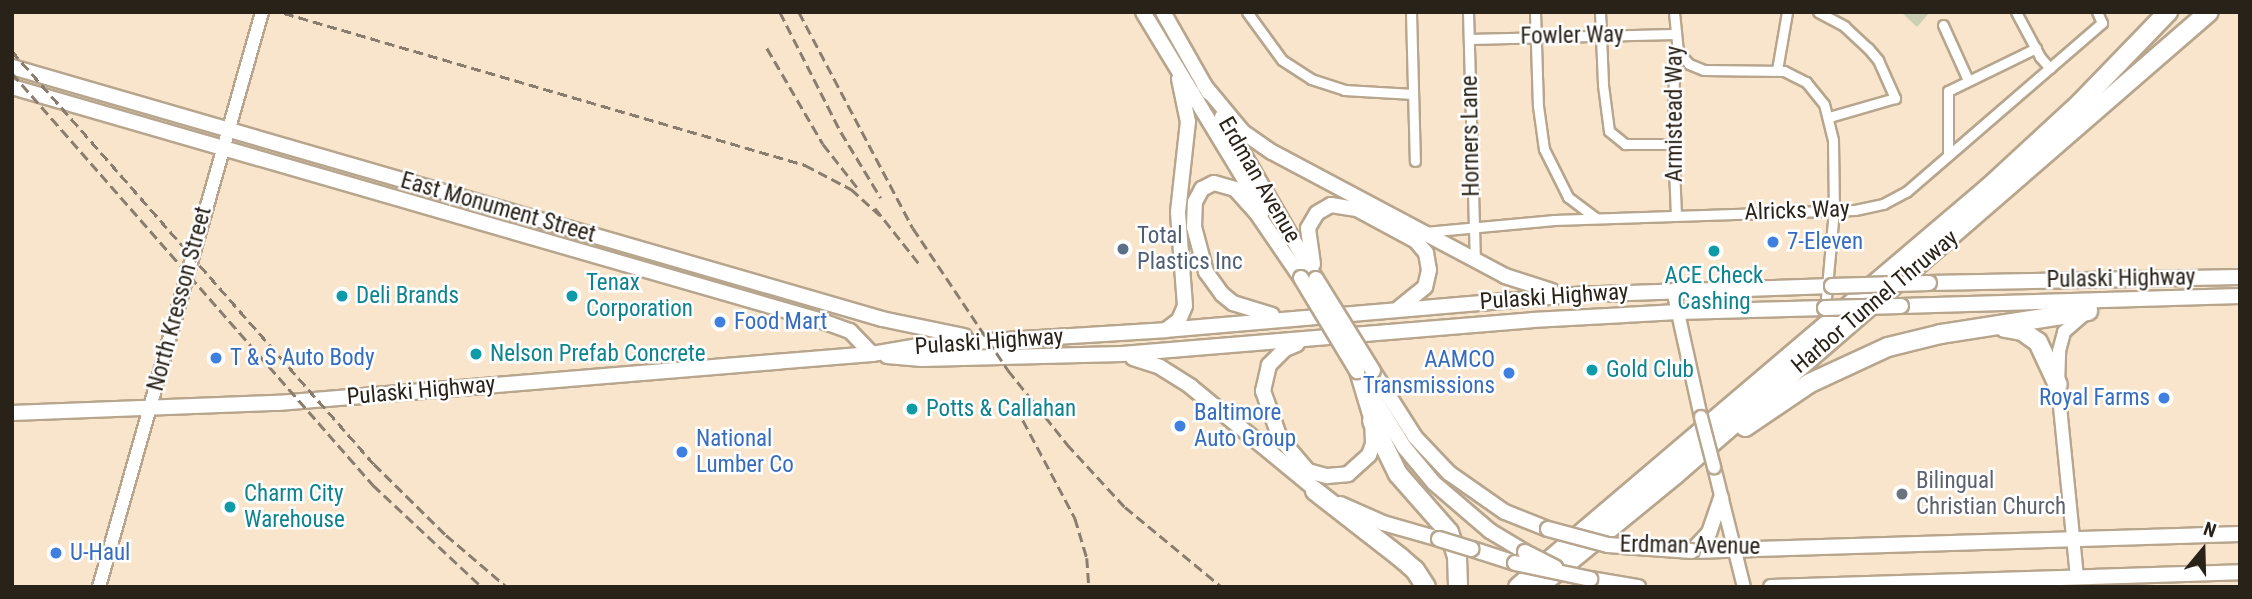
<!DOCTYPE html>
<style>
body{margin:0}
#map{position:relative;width:2252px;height:599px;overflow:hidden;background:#f9e5cc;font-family:"Roboto Condensed",sans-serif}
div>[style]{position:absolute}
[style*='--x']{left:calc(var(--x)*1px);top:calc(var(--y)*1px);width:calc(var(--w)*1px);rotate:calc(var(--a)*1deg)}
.green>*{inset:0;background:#cbd0b5}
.roads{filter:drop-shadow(2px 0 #b7a58d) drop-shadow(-2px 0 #b7a58d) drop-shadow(0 2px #b7a58d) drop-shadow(0 -2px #b7a58d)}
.minor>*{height:9px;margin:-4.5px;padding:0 4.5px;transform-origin:4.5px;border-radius:4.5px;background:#fff}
.tertiary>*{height:12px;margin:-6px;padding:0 6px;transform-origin:6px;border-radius:6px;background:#fff}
.secondary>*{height:12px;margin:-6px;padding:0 6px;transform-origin:6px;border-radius:6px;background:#fff}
.primary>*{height:14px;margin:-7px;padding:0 7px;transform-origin:7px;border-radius:7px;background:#fff}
.motorway>*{height:18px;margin:-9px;padding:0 9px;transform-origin:9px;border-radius:9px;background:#fff}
.rail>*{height:2.5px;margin-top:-1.25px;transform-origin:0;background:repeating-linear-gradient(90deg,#8a7d6d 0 10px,transparent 0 15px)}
.bridges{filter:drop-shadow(2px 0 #b7a58d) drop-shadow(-2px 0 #b7a58d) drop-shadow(0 2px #b7a58d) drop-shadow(0 -2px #b7a58d)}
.tertiary-bridge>*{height:12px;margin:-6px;padding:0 6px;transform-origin:6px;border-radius:6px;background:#fff}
.primary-bridge>*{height:14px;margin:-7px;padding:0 7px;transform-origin:7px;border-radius:7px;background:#fff}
.dots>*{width:19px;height:19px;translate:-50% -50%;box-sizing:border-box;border:4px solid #fff;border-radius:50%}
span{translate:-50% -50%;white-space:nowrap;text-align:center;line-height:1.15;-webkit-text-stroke:5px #fff;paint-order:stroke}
.street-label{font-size:23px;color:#292219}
.service-label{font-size:23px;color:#4e5e75}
.left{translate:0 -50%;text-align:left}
.shop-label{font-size:23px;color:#366cbe}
.right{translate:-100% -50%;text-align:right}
.culture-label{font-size:23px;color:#0d838f}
.worship-label{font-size:23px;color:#5b616d}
.frame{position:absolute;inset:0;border:14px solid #292219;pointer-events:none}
.north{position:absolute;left:2168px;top:515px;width:70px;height:70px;-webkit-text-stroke:5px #fff;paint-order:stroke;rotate:19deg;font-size:19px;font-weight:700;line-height:28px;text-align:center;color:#292219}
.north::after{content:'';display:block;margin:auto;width:24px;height:32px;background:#292219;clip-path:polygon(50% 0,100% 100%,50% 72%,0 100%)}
</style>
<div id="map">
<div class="green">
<div style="clip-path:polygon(1901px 12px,1930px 12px,1917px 27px)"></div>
</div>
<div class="roads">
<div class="minor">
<div style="--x:1247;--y:12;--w:59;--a:53.9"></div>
<div style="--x:1282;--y:60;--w:35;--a:33"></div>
<div style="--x:1311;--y:79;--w:35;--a:18"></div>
<div style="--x:1344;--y:90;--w:69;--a:3.3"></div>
<div style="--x:1411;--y:12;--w:149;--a:88.5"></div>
<div style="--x:1468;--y:12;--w:247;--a:88.4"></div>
<div style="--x:1535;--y:12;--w:94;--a:88.2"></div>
<div style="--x:1538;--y:106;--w:43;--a:82.1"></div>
<div style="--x:1544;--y:149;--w:54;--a:63.4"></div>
<div style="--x:1568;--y:197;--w:35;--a:37"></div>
<div style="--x:1600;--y:12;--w:73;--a:87.6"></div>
<div style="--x:1603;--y:85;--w:46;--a:82.6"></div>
<div style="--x:1609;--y:131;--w:21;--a:39"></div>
<div style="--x:1625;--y:144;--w:48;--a:0"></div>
<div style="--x:1674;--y:12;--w:40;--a:84.3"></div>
<div style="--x:1678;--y:52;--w:12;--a:110"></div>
<div style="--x:1674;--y:63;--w:81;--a:90.7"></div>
<div style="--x:1673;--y:144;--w:71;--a:87.6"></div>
<div style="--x:1818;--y:12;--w:30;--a:28"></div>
<div style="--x:1844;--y:26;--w:33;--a:43"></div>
<div style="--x:1868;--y:48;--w:16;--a:50"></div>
<div style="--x:1878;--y:60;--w:42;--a:65.9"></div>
<div style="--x:1895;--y:98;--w:69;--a:163.9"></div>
<div style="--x:2016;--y:12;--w:51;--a:61.9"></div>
<div style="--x:2040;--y:57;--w:15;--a:48"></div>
<div style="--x:1943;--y:25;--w:60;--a:65.6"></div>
<div style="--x:1469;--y:39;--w:205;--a:-1.4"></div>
<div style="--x:1678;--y:52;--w:16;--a:47"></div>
<div style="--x:1689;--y:64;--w:16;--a:22"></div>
<div style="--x:1704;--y:70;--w:80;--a:0.7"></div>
<div style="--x:1784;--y:71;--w:25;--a:27"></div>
<div style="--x:1806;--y:82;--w:28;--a:51"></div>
<div style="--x:1824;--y:104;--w:37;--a:76"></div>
<div style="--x:1833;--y:140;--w:70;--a:89.2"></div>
<div style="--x:1834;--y:210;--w:98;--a:95.2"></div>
<div style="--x:1777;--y:70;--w:59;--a:-80.2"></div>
<div style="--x:1948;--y:155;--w:64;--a:-90"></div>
<div style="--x:1948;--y:91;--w:98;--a:-26"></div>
<div style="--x:1425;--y:232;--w:130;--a:-5.3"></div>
<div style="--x:1554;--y:220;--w:301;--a:-1.9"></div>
<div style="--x:1855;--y:210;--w:29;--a:-12"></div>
<div style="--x:1883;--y:204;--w:26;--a:-28"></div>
<div style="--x:1906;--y:192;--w:259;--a:-40.8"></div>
<div style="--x:2102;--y:23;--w:12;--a:-114"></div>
</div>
<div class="tertiary">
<div style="--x:1673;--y:290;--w:130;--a:77.6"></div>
<div style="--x:1714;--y:467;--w:124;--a:76"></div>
<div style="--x:99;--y:587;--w:598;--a:-74.17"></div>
</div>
<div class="secondary">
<div style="--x:2077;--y:577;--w:193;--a:-95.7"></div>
<div style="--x:2058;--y:385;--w:34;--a:-88"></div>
<div style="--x:2059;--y:351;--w:20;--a:-75"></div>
<div style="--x:2064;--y:332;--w:30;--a:-41"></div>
</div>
<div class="primary">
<div style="--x:1143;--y:12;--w:232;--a:58.8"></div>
<div style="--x:1163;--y:12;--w:93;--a:60.4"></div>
<div style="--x:12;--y:67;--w:906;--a:16.15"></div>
<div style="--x:882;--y:319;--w:84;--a:11.7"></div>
<div style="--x:1204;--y:85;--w:61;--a:50.3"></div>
<div style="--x:1243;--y:132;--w:35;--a:35"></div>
<div style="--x:1272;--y:152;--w:264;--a:28"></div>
<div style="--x:1505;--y:276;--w:49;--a:17.7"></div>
<div style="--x:12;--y:87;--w:843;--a:16.11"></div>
<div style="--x:822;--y:321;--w:30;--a:20"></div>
<div style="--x:850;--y:331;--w:32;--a:46"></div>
<div style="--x:1222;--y:117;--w:187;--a:59.9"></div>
<div style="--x:1313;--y:264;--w:36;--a:-98"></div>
<div style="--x:1308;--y:228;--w:17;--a:-59"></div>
<div style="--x:1317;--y:213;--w:16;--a:-30"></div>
<div style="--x:1331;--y:205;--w:26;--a:9"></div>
<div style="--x:1357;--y:209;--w:67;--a:28.5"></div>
<div style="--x:1416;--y:241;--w:16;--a:50"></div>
<div style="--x:1426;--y:253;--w:17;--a:80"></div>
<div style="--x:1429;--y:270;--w:17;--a:103"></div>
<div style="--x:1425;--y:287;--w:33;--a:141"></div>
<div style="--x:1929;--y:283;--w:311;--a:-1.1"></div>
<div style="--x:1901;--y:306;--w:339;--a:-1.7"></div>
<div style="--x:1272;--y:315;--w:41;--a:-162.9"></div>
<div style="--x:1233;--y:303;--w:14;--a:-141"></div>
<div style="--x:1222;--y:294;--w:27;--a:-126"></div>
<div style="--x:1206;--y:272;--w:47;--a:-104.9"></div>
<div style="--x:1194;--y:227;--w:25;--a:-88"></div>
<div style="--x:1195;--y:202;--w:15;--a:-62"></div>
<div style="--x:1202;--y:189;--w:13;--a:-27"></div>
<div style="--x:1214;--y:183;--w:22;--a:16"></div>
<div style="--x:1235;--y:189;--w:31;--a:48"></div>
<div style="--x:1256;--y:212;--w:80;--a:55.7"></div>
<div style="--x:1167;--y:329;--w:15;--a:-37"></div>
<div style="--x:1179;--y:320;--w:15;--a:-67"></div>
<div style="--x:1185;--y:306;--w:94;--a:-94.3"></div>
<div style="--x:1178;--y:212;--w:91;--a:-83.7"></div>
<div style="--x:1188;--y:122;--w:44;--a:-101.8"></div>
<div style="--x:1297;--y:344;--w:13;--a:157"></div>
<div style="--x:1285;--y:349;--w:23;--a:135"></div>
<div style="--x:1269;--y:365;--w:27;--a:103"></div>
<div style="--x:1263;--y:391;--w:50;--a:70.1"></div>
<div style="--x:1280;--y:438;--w:43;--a:49.7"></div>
<div style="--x:1308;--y:471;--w:20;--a:15"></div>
<div style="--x:1327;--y:476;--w:21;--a:-5"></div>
<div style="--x:1348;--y:474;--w:28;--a:-42"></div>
<div style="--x:1369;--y:455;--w:12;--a:-70"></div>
<div style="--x:1373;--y:444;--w:23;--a:-92"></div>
<div style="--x:1372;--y:421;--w:52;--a:-106.7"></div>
<div style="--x:887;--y:356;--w:35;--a:5"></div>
<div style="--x:922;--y:359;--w:200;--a:-1.4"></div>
<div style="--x:1122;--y:354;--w:411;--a:-4.7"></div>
<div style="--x:1532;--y:320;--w:146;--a:-3.1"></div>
<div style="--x:1678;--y:312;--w:147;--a:-1.6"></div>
<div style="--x:1133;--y:358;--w:28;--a:18"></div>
<div style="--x:1160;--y:367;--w:36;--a:32"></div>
<div style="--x:1190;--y:386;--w:171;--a:39.5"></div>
<div style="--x:1373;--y:371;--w:78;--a:57.5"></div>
<div style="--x:1415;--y:437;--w:50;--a:46.6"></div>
<div style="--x:1449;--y:473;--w:68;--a:34.9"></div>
<div style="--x:1505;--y:512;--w:46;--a:21.6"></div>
<div style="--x:1369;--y:390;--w:67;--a:58.4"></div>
<div style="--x:1404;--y:447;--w:47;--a:50.2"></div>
<div style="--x:1434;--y:483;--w:74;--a:40.6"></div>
<div style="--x:1490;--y:531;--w:41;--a:31"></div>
<div style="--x:12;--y:413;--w:266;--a:-2.2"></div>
<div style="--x:278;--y:403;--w:596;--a:-4.72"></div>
<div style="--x:872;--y:354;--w:53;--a:-9.8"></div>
<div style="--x:924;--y:345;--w:242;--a:-3.5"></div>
<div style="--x:1166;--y:330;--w:407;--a:-4.9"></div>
<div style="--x:1571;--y:295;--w:261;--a:-2"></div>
<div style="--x:1340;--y:504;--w:47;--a:23.8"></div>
<div style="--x:1383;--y:523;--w:58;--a:15.9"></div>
<div style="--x:1472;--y:549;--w:45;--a:18"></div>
<div style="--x:1692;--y:551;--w:548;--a:-1.78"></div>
<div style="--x:1692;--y:551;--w:25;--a:-47"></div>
<div style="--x:1709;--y:533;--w:37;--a:-71"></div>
<div style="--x:1590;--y:579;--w:49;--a:9.5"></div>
<div style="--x:1771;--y:587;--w:469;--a:-1.8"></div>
</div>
<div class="motorway">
<div style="--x:2005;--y:328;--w:17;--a:10"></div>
<div style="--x:2022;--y:331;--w:19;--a:35"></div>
<div style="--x:2038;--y:342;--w:47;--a:65.1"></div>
<div style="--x:1372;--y:421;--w:59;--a:63.9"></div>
<div style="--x:1398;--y:474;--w:77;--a:48.7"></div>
<div style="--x:1449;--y:532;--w:26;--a:72"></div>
<div style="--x:1457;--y:557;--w:30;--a:88"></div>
<div style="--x:1745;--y:427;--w:78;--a:-34.1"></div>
<div style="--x:1810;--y:383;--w:86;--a:-24.8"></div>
<div style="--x:1888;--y:347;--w:55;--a:-13.8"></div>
<div style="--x:1941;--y:334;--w:149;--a:-8.9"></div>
<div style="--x:1315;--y:491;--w:109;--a:37.9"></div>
<div style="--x:1401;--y:558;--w:18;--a:41"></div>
<div style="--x:1415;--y:570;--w:20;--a:57"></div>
<div style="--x:1518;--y:587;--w:617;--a:-40.33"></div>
<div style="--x:1988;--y:188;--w:125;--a:-42.7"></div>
<div style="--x:2080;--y:103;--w:127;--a:-46"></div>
<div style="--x:1538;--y:587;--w:178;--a:-39.3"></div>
<div style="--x:1676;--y:474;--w:705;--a:-40.92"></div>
</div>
</div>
<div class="rail">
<div style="--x:780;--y:12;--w:135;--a:63.1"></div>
<div style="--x:841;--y:132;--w:77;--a:58.8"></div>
<div style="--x:799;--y:12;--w:244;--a:62.2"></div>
<div style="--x:913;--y:228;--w:171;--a:56.2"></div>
<div style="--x:1008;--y:370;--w:95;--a:51.4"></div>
<div style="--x:1067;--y:444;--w:86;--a:47.4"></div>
<div style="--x:1125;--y:507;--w:126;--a:39.5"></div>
<div style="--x:284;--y:13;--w:543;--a:16.26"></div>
<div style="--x:805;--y:165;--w:52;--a:27.6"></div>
<div style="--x:851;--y:189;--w:39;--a:42"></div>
<div style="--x:767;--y:48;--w:111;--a:59.7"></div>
<div style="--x:823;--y:144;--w:55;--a:51.7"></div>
<div style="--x:12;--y:51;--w:549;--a:48.77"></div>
<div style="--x:374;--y:464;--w:101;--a:44.6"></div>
<div style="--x:446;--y:535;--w:80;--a:40.4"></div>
<div style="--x:12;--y:73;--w:548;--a:48.77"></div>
<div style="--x:373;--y:485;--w:149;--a:43.1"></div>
<div style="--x:875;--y:208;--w:74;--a:51.6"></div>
<div style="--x:1016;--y:407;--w:126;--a:62"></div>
<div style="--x:1075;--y:518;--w:42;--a:73.3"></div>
<div style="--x:1087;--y:558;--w:29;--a:86"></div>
</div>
<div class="bridges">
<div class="tertiary-bridge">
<div style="--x:1701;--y:417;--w:52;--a:75.4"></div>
</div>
<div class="primary-bridge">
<div style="--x:1301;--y:278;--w:109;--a:58.9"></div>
<div style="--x:1316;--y:279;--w:108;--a:58.2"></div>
<div style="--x:1832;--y:286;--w:97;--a:-1.8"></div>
<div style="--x:1825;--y:308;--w:76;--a:-1.5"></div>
<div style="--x:1548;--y:529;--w:62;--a:14.9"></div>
<div style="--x:1608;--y:545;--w:84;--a:4.1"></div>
<div style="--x:1439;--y:539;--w:34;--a:17"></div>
<div style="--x:1525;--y:552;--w:34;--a:27"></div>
<div style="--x:1515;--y:563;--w:77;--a:12"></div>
</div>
</div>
<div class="dots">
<div style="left:1773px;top:242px;background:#3f7fe0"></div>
<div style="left:1123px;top:249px;background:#5c6f8a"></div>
<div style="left:1714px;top:251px;background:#0f9aa8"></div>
<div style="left:342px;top:296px;background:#0f9aa8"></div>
<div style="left:572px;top:296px;background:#0f9aa8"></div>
<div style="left:720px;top:322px;background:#3f7fe0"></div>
<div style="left:476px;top:354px;background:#0f9aa8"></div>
<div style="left:216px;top:358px;background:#3f7fe0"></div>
<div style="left:1592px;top:370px;background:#0f9aa8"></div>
<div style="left:1509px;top:373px;background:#3f7fe0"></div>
<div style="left:2164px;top:398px;background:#3f7fe0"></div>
<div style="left:912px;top:409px;background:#0f9aa8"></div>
<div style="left:1180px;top:426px;background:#3f7fe0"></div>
<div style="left:682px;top:452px;background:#3f7fe0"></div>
<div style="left:1902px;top:494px;background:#6b7280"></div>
<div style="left:230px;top:507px;background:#0f9aa8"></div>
<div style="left:56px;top:553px;background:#3f7fe0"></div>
</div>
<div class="street-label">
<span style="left:1572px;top:36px;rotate:-1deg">Fowler Way</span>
<span style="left:1675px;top:114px;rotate:-90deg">Armistead Way</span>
<span style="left:1471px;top:136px;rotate:-91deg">Horners Lane</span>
<span style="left:1259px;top:180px;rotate:60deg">Erdman Avenue</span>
<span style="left:498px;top:208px;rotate:16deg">East Monument Street</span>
<span style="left:1797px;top:211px;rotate:-2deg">Alricks Way</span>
<span style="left:2121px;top:279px;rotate:-1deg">Pulaski Highway</span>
<span style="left:1554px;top:297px;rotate:-4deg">Pulaski Highway</span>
<span style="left:180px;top:299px;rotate:-75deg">North Kresson Street</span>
<span style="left:1875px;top:302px;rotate:-40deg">Harbor Tunnel Thruway</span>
<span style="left:989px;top:342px;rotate:-4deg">Pulaski Highway</span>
<span style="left:421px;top:391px;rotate:-5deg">Pulaski Highway</span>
<span style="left:1690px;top:546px;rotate:1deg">Erdman Avenue</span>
</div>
<div class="service-label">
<span class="left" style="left:1137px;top:249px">Total<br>Plastics Inc</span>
</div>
<div class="shop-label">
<span class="left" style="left:1787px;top:242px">7-Eleven</span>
<span class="left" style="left:734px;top:322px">Food Mart</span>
<span class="left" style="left:230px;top:358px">T &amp; S Auto Body</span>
<span class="right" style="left:1495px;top:373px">AAMCO<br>Transmissions</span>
<span class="right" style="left:2150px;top:398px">Royal Farms</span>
<span class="left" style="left:1194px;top:426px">Baltimore<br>Auto Group</span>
<span class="left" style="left:696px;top:452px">National<br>Lumber Co</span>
<span class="left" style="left:70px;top:553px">U-Haul</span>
</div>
<div class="culture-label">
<span style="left:1714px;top:289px">ACE Check<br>Cashing</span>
<span class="left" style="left:586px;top:296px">Tenax<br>Corporation</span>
<span class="left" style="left:356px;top:296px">Deli Brands</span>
<span class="left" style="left:490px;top:354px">Nelson Prefab Concrete</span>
<span class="left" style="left:1606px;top:370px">Gold Club</span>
<span class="left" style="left:926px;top:409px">Potts &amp; Callahan</span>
<span class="left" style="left:244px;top:507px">Charm City<br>Warehouse</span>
</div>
<div class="worship-label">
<span class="left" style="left:1916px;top:494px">Bilingual<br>Christian Church</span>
</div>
<div class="frame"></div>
<div class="north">N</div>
</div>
